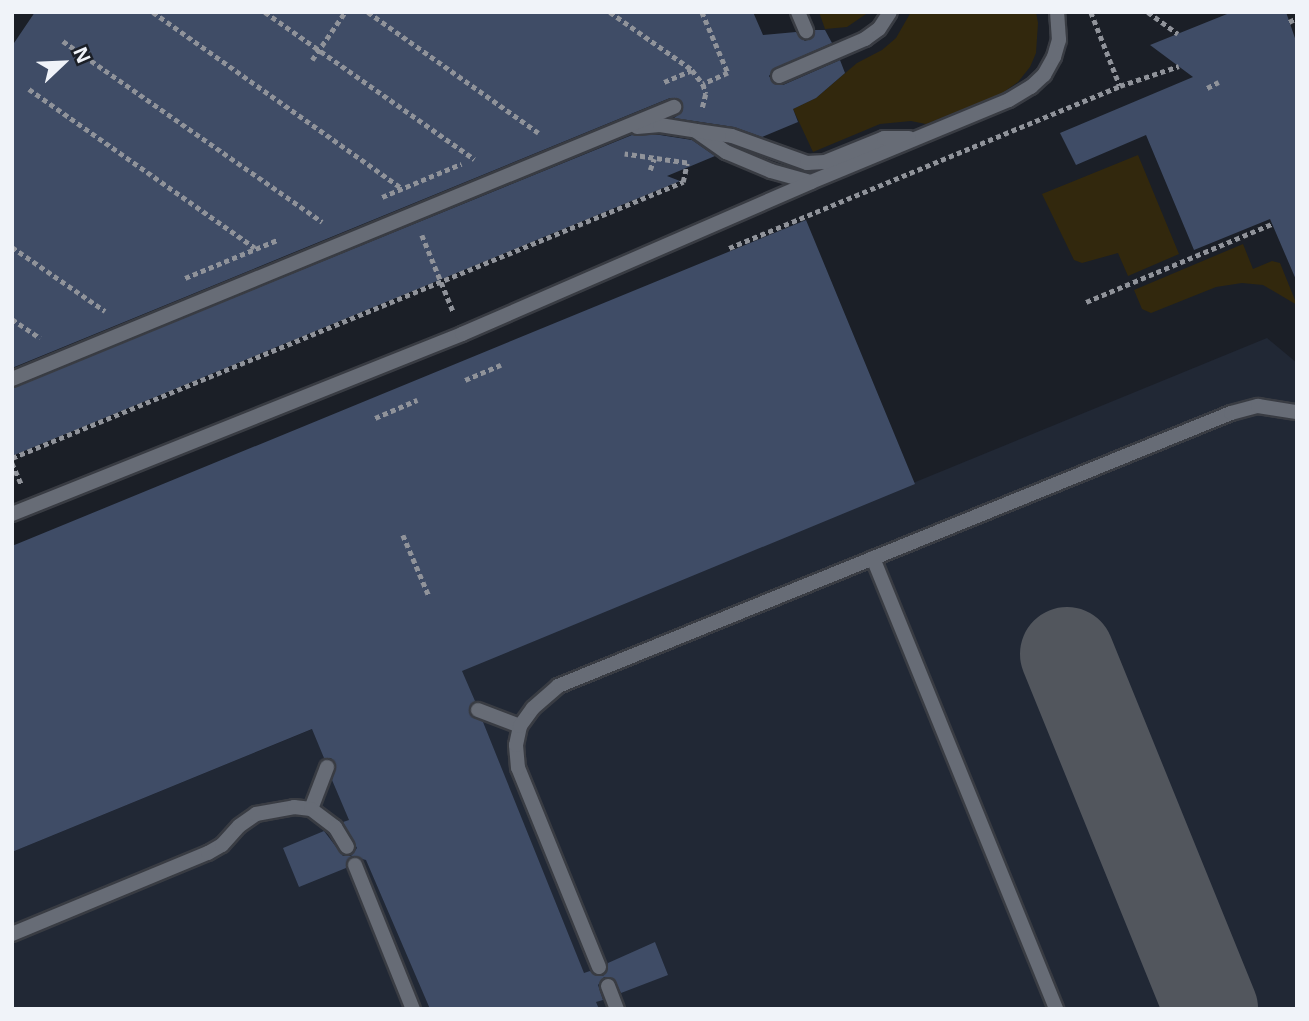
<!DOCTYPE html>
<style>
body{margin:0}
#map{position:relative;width:1309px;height:1021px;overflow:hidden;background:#1b1f27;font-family:"Open Sans",sans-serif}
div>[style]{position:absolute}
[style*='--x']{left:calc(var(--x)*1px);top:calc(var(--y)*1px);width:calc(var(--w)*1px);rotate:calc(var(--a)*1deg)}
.built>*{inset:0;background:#212835}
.green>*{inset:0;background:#32280d}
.taxiway>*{height:94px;margin:-47px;padding:0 47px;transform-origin:47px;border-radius:47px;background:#52565d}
.building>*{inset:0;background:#3f4c66}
.path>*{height:4.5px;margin-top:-2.25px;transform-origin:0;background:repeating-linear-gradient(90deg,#90939a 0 5px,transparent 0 8.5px)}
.roads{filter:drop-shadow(2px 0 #393c43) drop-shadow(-2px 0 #393c43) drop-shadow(0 2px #393c43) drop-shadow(0 -2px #393c43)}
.service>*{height:14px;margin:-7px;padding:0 7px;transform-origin:7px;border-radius:7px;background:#676c76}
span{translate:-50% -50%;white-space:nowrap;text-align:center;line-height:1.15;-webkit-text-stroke:6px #1b1f27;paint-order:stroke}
.frame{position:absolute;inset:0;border:14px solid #f0f3f9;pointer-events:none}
.north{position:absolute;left:28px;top:28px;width:70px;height:70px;-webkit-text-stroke:5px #1b1f27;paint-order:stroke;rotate:67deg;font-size:19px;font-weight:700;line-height:28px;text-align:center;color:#f0f3f9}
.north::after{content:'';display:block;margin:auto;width:24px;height:32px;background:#f0f3f9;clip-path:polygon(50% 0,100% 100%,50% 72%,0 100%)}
</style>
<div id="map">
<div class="built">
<div style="clip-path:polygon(1267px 338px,1297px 363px,1297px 1009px,12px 1009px,12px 852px)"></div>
</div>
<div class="green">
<div style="clip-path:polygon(819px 12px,869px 12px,847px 27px,825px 29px)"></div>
<div style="clip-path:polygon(911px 12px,1036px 12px,1038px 23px,1036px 53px,1030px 67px,1018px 82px,1001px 94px,926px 124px,911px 121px,880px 124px,813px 152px,793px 109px,816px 98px,857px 63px,882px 50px,896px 38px)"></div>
<div style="clip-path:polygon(1138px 155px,1179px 254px,1128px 276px,1118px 253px,1082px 263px,1074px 260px,1042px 194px)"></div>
<div style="clip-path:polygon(1243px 244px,1253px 269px,1272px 261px,1280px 263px,1297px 305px,1263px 285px,1242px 283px,1216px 287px,1151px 313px,1142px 309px,1134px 290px)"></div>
</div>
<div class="taxiway">
<div style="--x:1067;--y:654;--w:383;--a:67.9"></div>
</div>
<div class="building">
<div style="clip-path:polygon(35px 12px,753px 12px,763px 35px,796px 32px,805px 41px,813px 37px,815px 30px,825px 30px,832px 43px,775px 68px,769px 76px,774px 84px,783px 85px,840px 60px,845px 73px,816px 98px,793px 109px,798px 122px,762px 137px,734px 127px,674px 118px,682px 112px,683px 104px,679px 99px,670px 98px,12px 368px,12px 46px)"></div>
<div style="clip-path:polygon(1232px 12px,1286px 12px,1297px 44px,1297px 282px,1270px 219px,1194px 250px,1146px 135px,1076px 165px,1060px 133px,1193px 77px,1150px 45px)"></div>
<div style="clip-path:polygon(632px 135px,660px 135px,692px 140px,715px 156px,667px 176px,680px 181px,12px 456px,12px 388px)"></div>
<div style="clip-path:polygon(806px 220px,915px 484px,462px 671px,475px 701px,469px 712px,483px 722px,584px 973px,590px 971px,597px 976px,603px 976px,608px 969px,608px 963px,655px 942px,668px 975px,621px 993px,614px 979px,604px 977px,598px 985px,603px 1000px,596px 1002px,599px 1009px,430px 1009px,366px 860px,351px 856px,346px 868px,299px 887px,283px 848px,324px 831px,343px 856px,351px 856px,357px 848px,343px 822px,349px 820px,332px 780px,336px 765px,331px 758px,324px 758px,312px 729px,12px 852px,12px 546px)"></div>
</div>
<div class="path">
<div style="--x:153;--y:12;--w:305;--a:35.3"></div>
<div style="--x:265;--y:12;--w:256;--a:35.1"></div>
<div style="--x:368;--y:12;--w:209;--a:35.3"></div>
<div style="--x:610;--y:12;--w:99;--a:35.1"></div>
<div style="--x:702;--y:12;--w:66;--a:66.9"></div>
<div style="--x:728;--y:73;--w:27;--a:156"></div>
<div style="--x:1091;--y:12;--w:79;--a:68.6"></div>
<div style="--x:1148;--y:12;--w:37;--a:36"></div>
<div style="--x:1289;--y:22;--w:9;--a:-27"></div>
<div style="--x:63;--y:41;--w:316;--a:34.9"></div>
<div style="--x:312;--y:60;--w:58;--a:-55.5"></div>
<div style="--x:664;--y:82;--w:30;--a:-23"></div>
<div style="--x:692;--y:70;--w:18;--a:52"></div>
<div style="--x:703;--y:84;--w:10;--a:73"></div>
<div style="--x:706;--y:94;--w:16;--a:104"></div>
<div style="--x:1207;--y:88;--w:13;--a:-27"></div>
<div style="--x:29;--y:89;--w:276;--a:35.1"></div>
<div style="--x:650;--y:170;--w:12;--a:-70"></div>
<div style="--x:382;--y:197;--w:86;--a:-22.7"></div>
<div style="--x:422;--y:235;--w:82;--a:67.8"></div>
<div style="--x:12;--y:247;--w:113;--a:34.5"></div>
<div style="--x:729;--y:248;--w:423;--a:-22.5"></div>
<div style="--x:1120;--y:86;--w:62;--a:-18.7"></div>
<div style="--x:185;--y:278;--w:100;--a:-22.4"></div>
<div style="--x:1086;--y:302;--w:202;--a:-22.8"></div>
<div style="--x:12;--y:319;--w:34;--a:34"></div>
<div style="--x:465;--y:380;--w:39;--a:-23"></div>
<div style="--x:375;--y:418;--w:46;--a:-23.2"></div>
<div style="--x:12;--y:458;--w:726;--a:-22.36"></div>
<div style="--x:683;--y:182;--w:19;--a:-78"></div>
<div style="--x:687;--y:163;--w:63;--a:-171.7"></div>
<div style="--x:12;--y:463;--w:24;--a:66"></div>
<div style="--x:403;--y:535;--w:66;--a:66.9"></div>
</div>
<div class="roads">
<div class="service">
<div style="--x:798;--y:12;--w:21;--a:67"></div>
<div style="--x:779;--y:76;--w:94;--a:-23.3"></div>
<div style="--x:865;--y:39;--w:17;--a:-36"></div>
<div style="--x:879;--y:29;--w:20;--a:-57"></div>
<div style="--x:637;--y:127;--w:23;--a:-5"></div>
<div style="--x:660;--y:125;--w:36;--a:9"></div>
<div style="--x:696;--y:131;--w:37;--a:35"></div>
<div style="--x:726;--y:152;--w:49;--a:22.9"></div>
<div style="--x:771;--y:171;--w:41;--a:15.4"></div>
<div style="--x:811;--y:182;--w:214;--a:-22.5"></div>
<div style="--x:1009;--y:100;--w:26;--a:-31"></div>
<div style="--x:1031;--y:87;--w:18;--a:-43"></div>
<div style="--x:1044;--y:75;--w:21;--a:-61"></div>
<div style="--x:1054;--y:57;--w:18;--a:-74"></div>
<div style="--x:1059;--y:40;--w:28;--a:-94"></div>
<div style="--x:697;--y:131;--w:35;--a:8"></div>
<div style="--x:732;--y:136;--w:80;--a:19.8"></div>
<div style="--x:807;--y:163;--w:18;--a:-3"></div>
<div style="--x:825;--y:162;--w:64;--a:-22.1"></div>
<div style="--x:884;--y:138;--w:25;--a:0"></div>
<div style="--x:12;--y:379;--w:716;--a:-22.34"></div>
<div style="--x:12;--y:514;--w:485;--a:-21.8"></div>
<div style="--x:462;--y:334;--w:381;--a:-23.5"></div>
<div style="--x:873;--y:558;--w:487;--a:67.9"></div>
<div style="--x:478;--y:710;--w:45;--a:20.9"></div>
<div style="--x:311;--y:809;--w:45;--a:-69.1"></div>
<div style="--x:355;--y:865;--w:155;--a:68.1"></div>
<div style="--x:12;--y:934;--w:212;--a:-22.5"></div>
<div style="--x:208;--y:853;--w:16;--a:-30"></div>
<div style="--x:222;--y:845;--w:25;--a:-48"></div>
<div style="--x:239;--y:826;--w:21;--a:-35"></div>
<div style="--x:256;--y:814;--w:39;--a:-10"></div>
<div style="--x:294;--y:807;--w:17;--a:7"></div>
<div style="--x:311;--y:809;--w:30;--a:37"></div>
<div style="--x:335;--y:827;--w:23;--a:59"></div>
<div style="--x:599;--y:967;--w:215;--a:-112.1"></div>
<div style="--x:518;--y:768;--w:23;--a:-95"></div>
<div style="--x:516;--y:745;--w:19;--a:-78"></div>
<div style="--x:520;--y:726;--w:22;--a:-54"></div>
<div style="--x:533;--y:708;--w:33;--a:-41"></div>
<div style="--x:558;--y:686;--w:726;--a:-22.08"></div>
<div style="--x:1231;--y:413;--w:28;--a:-15"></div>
<div style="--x:1258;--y:406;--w:39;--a:9"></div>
<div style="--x:608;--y:986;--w:25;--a:69"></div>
</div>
</div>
<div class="frame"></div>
<div class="north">N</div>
</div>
